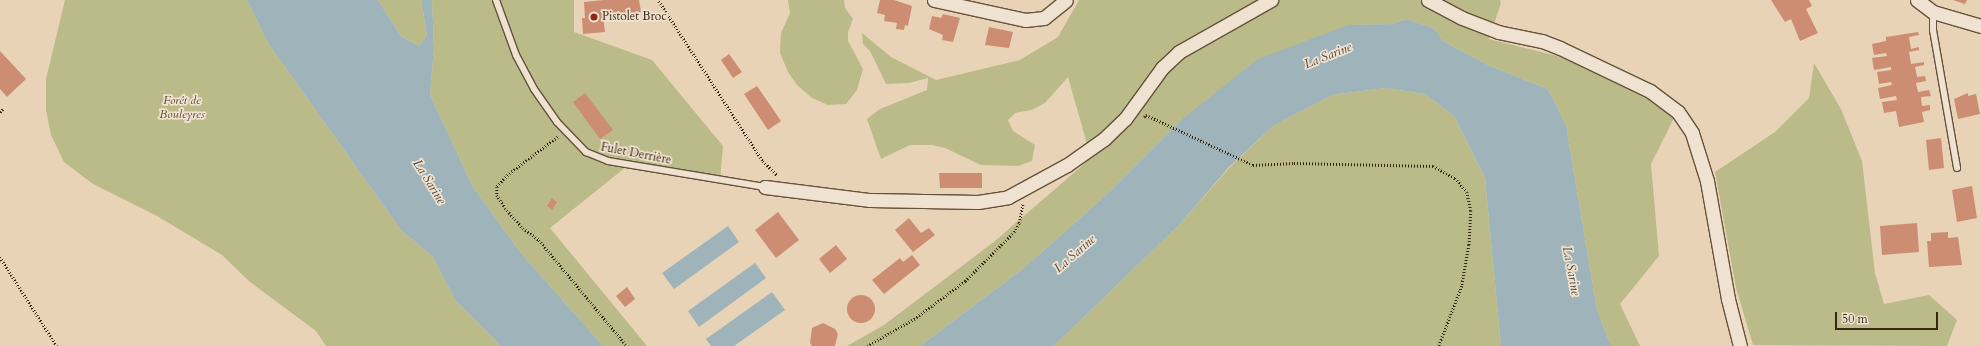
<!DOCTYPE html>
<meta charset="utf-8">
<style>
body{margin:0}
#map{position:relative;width:1981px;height:346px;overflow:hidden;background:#e8d3b6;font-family:Cardo,serif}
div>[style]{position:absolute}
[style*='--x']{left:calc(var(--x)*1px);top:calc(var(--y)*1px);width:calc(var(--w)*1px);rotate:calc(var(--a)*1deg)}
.green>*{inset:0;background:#bbbb8a}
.water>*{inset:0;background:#9eb4ba}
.building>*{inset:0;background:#cc8d73}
.round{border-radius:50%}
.path>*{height:2.5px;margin-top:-1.25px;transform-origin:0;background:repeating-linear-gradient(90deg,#382713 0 1px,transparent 0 3px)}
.roads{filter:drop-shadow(1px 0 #64523c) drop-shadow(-1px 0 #64523c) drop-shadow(0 1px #64523c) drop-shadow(0 -1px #64523c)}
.service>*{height:6px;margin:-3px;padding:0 3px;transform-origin:3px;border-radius:3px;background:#f0e2d0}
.minor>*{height:13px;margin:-6.5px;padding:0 6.5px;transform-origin:6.5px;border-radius:6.5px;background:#f0e2d0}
.dots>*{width:11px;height:11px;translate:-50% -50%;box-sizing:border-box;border:2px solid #f0e2d0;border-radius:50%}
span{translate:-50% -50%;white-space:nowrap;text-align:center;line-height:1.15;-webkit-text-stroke:3.5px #f0e2d0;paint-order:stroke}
.poi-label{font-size:12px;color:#382713}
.left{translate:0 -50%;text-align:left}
.park-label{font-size:12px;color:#594c31;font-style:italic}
.street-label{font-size:12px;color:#382713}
.water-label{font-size:13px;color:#524a3d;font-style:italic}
.scale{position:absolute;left:1835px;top:312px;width:103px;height:18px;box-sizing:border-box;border:2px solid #382713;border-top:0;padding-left:5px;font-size:12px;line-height:14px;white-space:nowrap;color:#382713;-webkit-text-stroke:3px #f0e2d0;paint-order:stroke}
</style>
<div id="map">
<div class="green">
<div style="clip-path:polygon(65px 0,247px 0,268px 43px,401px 230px,433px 257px,455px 300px,501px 346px,326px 346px,316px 331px,250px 282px,222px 255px,157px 216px,93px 184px,64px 162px,51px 135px,46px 110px,46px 79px)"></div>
<div style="clip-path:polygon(378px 0,421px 0,427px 35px,419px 46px,401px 36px)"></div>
<div style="clip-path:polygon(432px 0,574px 0,574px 32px,652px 60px,723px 146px,720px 180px,626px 167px,550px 228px,647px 346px,603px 346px,520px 252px,473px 187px,430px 95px,434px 47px)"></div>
<div style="clip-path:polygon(788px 0,844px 0,845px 8px,853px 19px,848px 32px,848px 41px,863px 69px,857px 90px,846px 104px,828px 105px,812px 98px,797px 85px,788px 72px,780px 53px,781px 33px,790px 13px)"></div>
<div style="clip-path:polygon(1079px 0,1500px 0,1501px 3px,1489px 39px,1593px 65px,1675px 116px,1651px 164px,1659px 256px,1620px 304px,1640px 346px,1611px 346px,1597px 310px,1566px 125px,1548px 89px,1488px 65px,1443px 41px,1434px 28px,1406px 19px,1392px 24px,1348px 25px,1181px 120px,1105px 196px,1025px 267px,920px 346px,847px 346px,884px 325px,995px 241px,1091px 158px,1068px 77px,1045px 103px,1032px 110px,1015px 113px,1008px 120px,1013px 131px,1035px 145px,1032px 161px,1018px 166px,981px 165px,945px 148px,932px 145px,910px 145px,881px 159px,867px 119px,880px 109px,927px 90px,928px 78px,909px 83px,886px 84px,870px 51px,863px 44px,862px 33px,891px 57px,936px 80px,1020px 60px,1058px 37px)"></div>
<div style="clip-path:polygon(1814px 63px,1841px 109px,1862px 161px,1875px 273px,1884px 304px,1929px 295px,1957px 320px,1947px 346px,1753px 345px,1736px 288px,1715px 172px,1775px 132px,1809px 98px)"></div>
<div style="clip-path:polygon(1385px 88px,1425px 94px,1454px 116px,1485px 178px,1501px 346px,1054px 346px,1180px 224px,1230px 167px,1273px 126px,1332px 95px)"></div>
</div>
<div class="water">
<div style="clip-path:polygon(247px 0,378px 0,401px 36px,419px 46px,427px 35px,421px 0,432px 0,434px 47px,430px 95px,473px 187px,520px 252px,603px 346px,501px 346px,455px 300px,433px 257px,401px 230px,268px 43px)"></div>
<div style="clip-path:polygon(1406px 19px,1434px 28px,1443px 41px,1488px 65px,1548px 89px,1566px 125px,1597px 310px,1611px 346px,1501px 346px,1485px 178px,1454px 116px,1425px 94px,1385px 88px,1332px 95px,1273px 126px,1229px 167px,1180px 224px,1054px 346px,920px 346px,1025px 267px,1105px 196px,1181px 120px,1258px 59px,1348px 25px,1392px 24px)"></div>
<div style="clip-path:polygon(728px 226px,739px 242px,674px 289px,662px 273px)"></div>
<div style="clip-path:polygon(755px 263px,766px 278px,699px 327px,688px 311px)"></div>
<div style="clip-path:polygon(772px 292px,785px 310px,734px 346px,711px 346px,706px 339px)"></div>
</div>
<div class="building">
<div style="clip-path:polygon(604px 0,639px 0,641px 12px,603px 16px,605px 32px,583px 34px,582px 18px,585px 18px,584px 2px)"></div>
<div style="clip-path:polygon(880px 0,894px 0,912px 6px,908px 26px,905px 25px,904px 30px,896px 29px,897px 23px,884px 21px,885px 15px,877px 13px)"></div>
<div style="clip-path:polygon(1771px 0,1809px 0,1812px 6px,1806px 9px,1818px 33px,1800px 41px,1791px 19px,1785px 22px)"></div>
<div style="clip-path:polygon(1953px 0,1967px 0,1965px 4px)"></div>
<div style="clip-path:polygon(943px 14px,960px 18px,953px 42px,942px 40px,943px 35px,929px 29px,932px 16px,941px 18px)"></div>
<div style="clip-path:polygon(989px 27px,1013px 32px,1009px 48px,985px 45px)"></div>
<div style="clip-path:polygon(1918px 32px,1919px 35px,1909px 37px,1911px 49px,1919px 47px,1919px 50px,1909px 52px,1911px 64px,1924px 62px,1924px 65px,1915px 67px,1917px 77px,1925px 76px,1926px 81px,1916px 83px,1918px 92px,1929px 90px,1931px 96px,1921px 97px,1922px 106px,1930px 105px,1930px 110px,1922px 112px,1924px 122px,1899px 127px,1896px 111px,1884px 113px,1882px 102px,1897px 100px,1896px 96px,1880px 99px,1878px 88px,1892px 85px,1891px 82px,1879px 84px,1877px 72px,1891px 70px,1891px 67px,1874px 70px,1872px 58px,1887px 56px,1886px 53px,1874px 55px,1872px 44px,1886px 41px,1886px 37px)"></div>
<div style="clip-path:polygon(0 51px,26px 79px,7px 97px,0 89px)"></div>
<div style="clip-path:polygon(729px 54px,742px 72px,733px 78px,721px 60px)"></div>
<div style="clip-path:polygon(757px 86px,781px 121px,768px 130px,744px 94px)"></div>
<div style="clip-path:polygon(585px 93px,613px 130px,600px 139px,573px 102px)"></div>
<div style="clip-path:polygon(1968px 93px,1968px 96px,1976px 94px,1980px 114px,1958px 119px,1954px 99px)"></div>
<div style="clip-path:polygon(1941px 138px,1944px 168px,1929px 170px,1926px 140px)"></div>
<div style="clip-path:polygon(939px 173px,982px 173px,982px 188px,940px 188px)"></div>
<div style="clip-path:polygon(1972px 186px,1977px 218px,1957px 222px,1952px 190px)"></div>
<div style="clip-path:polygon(552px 198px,557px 202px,552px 210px,547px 206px)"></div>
<div style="clip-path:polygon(778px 212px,799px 240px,776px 258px,755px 230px)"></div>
<div style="clip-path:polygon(909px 218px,921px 233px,929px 228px,935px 235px,913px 252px,895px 230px)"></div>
<div style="clip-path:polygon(1917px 223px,1919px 252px,1882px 255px,1880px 226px)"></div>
<div style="clip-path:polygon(1948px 232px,1948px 238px,1958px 237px,1962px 265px,1929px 267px,1927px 241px,1931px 241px,1931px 233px)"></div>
<div style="clip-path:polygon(836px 245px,847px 259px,830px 273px,819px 259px)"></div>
<div style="clip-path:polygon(912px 255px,920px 265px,884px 294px,872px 280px,900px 258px,903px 262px)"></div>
<div style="clip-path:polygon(627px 287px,635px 299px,625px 307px,616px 296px)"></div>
<div class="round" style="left:847px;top:295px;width:28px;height:28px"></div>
<div style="clip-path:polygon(823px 323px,835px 329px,838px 334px,835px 346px,812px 346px,810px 343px,812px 328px)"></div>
</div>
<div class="path">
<div style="--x:659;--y:1;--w:191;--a:57"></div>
<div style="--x:763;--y:161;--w:20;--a:45"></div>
<div style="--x:0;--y:112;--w:4;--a:-45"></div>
<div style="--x:1144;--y:117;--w:3;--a:-45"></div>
<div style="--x:1146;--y:115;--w:118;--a:25"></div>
<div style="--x:1253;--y:165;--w:41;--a:-2.8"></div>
<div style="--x:1294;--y:163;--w:139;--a:1.2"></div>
<div style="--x:1433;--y:166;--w:25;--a:29"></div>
<div style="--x:1455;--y:178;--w:18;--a:49"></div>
<div style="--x:1467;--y:192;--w:19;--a:78"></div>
<div style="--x:1471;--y:211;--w:34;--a:93"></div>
<div style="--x:1469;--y:245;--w:42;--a:99.7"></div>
<div style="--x:1462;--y:286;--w:64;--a:111"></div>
<div style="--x:558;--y:137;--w:63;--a:142.8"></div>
<div style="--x:508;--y:175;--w:16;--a:133"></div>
<div style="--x:497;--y:187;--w:8;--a:90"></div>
<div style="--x:497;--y:195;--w:15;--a:58"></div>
<div style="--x:505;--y:208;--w:27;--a:48"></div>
<div style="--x:523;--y:228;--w:20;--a:37"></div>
<div style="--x:539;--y:240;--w:138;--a:50.3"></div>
<div style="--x:0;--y:257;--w:106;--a:57.4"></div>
<div style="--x:867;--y:346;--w:54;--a:-29.9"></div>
<div style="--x:914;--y:319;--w:64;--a:-36.7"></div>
<div style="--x:965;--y:281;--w:69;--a:-45"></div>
<div style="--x:1014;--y:232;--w:10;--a:-61"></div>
<div style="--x:1019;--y:223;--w:20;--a:-79"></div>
</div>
<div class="roads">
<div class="service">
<div style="--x:496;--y:0;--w:59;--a:70"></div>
<div style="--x:516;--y:55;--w:38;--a:62"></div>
<div style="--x:534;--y:89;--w:40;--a:55.1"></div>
<div style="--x:557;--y:122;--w:42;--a:46"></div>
<div style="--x:586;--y:152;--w:24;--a:22"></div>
<div style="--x:608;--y:161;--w:159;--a:9.4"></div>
<div style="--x:1933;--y:12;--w:18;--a:90"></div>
<div style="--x:1933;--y:30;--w:140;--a:80.1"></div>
</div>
<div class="minor">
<div style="--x:934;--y:0;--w:93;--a:12.4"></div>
<div style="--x:1025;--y:20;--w:19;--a:-6"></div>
<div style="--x:1044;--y:18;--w:28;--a:-39"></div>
<div style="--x:1428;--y:0;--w:38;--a:28"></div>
<div style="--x:1462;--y:18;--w:39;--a:21"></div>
<div style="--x:1498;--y:32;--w:45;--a:11.6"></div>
<div style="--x:1542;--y:41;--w:19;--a:21"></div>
<div style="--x:1560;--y:48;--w:100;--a:25.5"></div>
<div style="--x:1650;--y:91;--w:35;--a:37"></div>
<div style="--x:1678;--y:112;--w:25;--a:56"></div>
<div style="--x:1692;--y:133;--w:50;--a:72.6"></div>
<div style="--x:1707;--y:181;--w:120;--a:79.9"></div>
<div style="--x:1728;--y:299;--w:49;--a:75.7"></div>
<div style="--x:1917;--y:0;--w:20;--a:37"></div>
<div style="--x:1933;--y:12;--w:50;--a:16.3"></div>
<div style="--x:765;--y:187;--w:106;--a:7.1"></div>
<div style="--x:870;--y:200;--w:108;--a:1.1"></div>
<div style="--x:978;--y:202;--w:30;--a:-9"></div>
<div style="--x:1008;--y:197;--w:67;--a:-28.5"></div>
<div style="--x:1067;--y:165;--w:45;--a:-35.1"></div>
<div style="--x:1104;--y:139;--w:29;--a:-44"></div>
<div style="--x:1125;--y:119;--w:63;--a:-54"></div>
<div style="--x:1162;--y:68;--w:23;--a:-43"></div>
<div style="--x:1179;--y:52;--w:106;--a:-29.5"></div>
</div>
</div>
<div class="dots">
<div style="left:594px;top:17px;background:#8f2418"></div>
</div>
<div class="poi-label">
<span class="left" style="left:602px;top:17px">Pistolet Broc</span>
</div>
<div class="park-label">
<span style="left:182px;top:108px">Forêt de<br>Bouleyres</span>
</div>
<div class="street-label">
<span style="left:636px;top:154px;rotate:11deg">Fulet Derrière</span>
</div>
<div class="water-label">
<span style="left:1328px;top:56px;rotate:-22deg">La Sarine</span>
<span style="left:429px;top:182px;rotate:58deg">La Sarine</span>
<span style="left:1075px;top:254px;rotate:-41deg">La Sarine</span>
<span style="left:1571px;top:271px;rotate:79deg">La Sarine</span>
</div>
<div class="scale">50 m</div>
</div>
